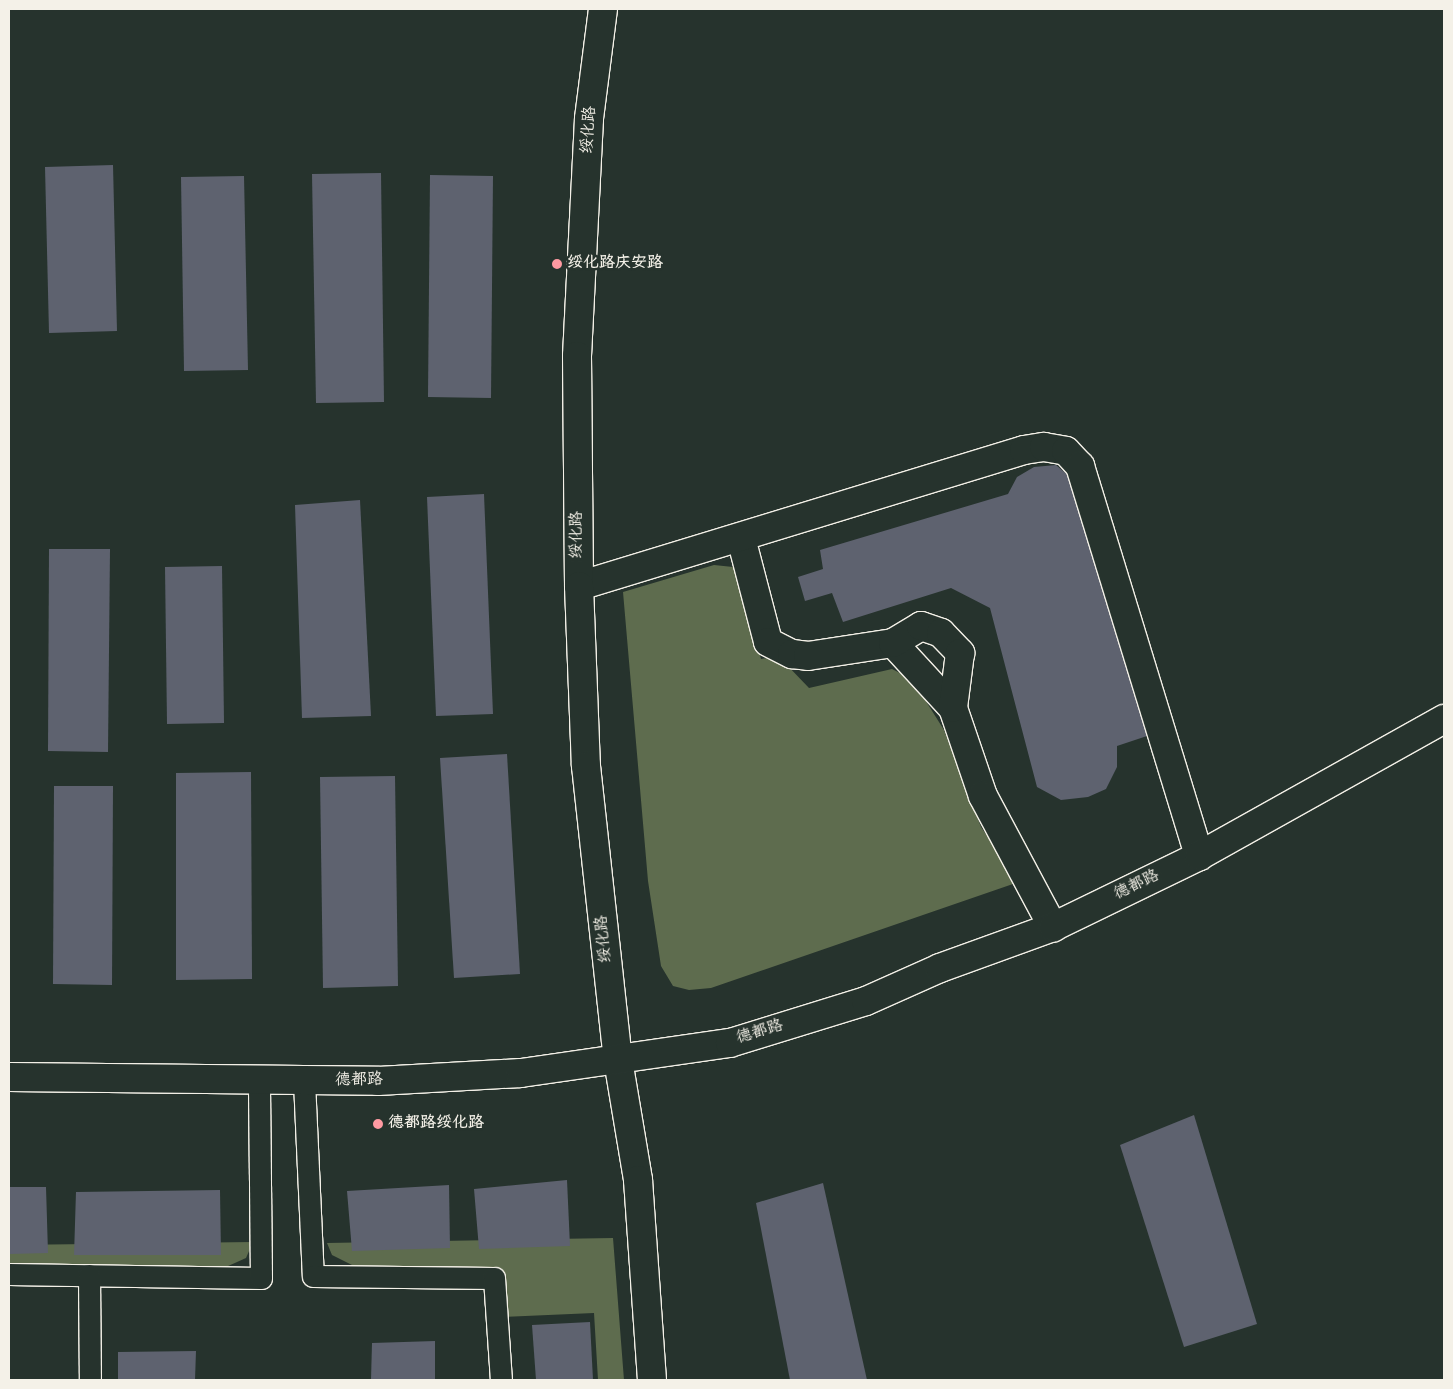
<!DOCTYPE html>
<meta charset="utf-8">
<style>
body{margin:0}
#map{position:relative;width:1453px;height:1389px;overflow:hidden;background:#26332d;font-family:Dekko,"LXGW WenKai TC",sans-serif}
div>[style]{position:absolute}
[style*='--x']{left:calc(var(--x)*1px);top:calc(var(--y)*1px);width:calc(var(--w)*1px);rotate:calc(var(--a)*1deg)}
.green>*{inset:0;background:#5e6c4e}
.building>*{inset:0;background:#5e626f}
.roads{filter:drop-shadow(1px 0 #f4f1e8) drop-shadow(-1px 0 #f4f1e8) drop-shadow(0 1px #f4f1e8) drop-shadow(0 -1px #f4f1e8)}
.pedestrian>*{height:21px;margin:-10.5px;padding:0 10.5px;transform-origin:10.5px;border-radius:10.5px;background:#26332d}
.minor>*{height:28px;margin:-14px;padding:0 14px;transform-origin:14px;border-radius:14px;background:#26332d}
.tertiary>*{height:28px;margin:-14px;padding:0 14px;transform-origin:14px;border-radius:14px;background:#26332d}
.dots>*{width:14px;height:14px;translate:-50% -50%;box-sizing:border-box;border:2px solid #26332d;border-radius:50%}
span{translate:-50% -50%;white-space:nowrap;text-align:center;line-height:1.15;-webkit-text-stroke:5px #26332d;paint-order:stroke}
.street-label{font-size:16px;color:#f4f1e8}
.poi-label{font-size:16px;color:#f4f1e8;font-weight:700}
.left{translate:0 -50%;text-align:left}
.frame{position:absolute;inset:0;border:10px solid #f4f1e8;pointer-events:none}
</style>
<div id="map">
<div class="green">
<div style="clip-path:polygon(714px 565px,733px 567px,739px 579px,761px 659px,775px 657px,785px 663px,809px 688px,892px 669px,912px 679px,944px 730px,981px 827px,1019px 882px,711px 988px,689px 990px,673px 986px,661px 966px,648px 881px,623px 592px)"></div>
<div style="clip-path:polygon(613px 1238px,624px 1380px,598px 1380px,594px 1313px,503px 1317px,498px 1271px,356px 1267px,332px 1255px,327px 1243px)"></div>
<div style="clip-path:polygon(253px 1242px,246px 1258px,217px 1271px,9px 1269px,9px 1245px)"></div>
</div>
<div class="building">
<div style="clip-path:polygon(113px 165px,117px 331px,49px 333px,45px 167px)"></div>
<div style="clip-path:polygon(381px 173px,384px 402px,316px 403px,312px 174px)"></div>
<div style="clip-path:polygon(430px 175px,493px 176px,491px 398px,428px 397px)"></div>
<div style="clip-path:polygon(244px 176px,248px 370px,184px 371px,181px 177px)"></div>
<div style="clip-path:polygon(1056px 465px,1070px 477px,1147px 736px,1117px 746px,1117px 767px,1106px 789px,1088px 797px,1061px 800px,1037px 787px,990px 608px,951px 588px,843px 622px,832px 593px,805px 601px,798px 577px,823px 569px,820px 550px,1008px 494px,1017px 477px,1034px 467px)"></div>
<div style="clip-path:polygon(484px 494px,493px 714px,436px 716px,427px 497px)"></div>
<div style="clip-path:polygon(360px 500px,371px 716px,302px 718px,295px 505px)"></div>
<div style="clip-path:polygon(49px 549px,110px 549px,108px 752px,48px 751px)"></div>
<div style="clip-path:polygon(222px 566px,224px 723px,167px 724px,165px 567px)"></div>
<div style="clip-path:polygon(507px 754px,520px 974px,454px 978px,440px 758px)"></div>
<div style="clip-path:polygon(251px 772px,252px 979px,176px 980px,176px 773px)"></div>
<div style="clip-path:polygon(395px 776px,398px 986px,323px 988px,320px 777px)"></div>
<div style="clip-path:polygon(54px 786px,113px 786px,112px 985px,53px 984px)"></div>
<div style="clip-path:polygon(1194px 1115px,1257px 1324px,1184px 1347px,1120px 1145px)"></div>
<div style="clip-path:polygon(567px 1180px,570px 1246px,479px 1249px,474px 1189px)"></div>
<div style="clip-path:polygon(823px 1183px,867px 1380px,790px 1380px,756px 1203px)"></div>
<div style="clip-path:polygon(449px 1185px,450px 1248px,352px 1251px,347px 1191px)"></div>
<div style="clip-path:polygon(9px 1187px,46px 1187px,48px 1253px,9px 1254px)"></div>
<div style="clip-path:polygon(220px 1190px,221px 1255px,74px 1255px,76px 1192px)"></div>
<div style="clip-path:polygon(590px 1322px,593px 1380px,536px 1380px,532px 1325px)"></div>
<div style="clip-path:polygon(435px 1341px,435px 1380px,371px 1380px,372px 1343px)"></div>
<div style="clip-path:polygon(196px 1351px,195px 1380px,118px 1380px,118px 1352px)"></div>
</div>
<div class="roads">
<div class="pedestrian">
<div style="--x:304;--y:1081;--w:195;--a:87.4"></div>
<div style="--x:313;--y:1276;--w:181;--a:0.6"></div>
<div style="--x:494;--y:1278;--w:102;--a:86.1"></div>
<div style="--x:9;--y:1274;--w:252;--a:0.9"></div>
<div style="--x:261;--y:1278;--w:197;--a:-90.6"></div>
<div style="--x:89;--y:1275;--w:105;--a:89.5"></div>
</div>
<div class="minor">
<div style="--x:741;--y:538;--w:107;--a:75.4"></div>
<div style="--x:768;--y:642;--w:27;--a:27"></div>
<div style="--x:792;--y:654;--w:16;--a:7"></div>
<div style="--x:808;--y:656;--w:86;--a:-8.7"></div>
<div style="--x:893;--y:643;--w:88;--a:47.3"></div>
<div style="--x:953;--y:708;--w:93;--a:71.2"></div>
<div style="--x:983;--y:796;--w:149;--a:61.9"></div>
<div style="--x:579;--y:586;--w:465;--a:-17"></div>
<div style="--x:1024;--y:450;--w:20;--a:-9"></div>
<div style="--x:1044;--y:447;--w:22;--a:10"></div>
<div style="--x:1066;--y:451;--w:21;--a:47"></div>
<div style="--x:1080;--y:466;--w:408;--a:73"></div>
<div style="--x:893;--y:643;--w:33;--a:-31"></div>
<div style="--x:921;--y:626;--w:21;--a:19"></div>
<div style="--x:941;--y:633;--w:28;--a:46"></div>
<div style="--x:960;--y:653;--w:55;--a:97.3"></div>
<div style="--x:618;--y:1060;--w:122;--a:80.5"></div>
<div style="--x:638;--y:1180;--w:200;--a:86"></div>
</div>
<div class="tertiary">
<div style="--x:603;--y:9;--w:111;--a:97.3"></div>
<div style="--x:589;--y:119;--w:237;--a:92.9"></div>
<div style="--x:577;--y:356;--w:230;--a:89.5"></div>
<div style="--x:579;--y:586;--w:180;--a:87.8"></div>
<div style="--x:586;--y:766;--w:296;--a:83.8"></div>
<div style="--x:9;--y:1077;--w:369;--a:0.6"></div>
<div style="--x:378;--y:1081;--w:143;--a:-3.2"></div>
<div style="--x:521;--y:1073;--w:211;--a:-8.2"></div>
<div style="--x:730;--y:1043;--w:142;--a:-17.2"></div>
<div style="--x:866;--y:1001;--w:81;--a:-24"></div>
<div style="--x:940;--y:968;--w:120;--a:-19.9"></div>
<div style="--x:1053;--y:927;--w:162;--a:-25.9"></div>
<div style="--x:1199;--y:856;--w:281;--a:-29.2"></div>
</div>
</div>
<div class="dots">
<div style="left:557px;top:264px;background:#ff9aa2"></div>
<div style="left:378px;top:1124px;background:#ff9aa2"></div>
</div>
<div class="street-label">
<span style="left:590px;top:130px;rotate:-86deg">绥化路</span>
<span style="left:578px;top:535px;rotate:-90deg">绥化路</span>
<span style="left:1137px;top:886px;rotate:-26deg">德都路</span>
<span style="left:605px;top:939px;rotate:-96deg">绥化路</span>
<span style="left:760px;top:1033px;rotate:-17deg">德都路</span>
<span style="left:359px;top:1081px;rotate:-1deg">德都路</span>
</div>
<div class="poi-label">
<span class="left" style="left:567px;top:264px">绥化路庆安路</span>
<span class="left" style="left:388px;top:1124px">德都路绥化路</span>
</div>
<div class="frame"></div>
</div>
